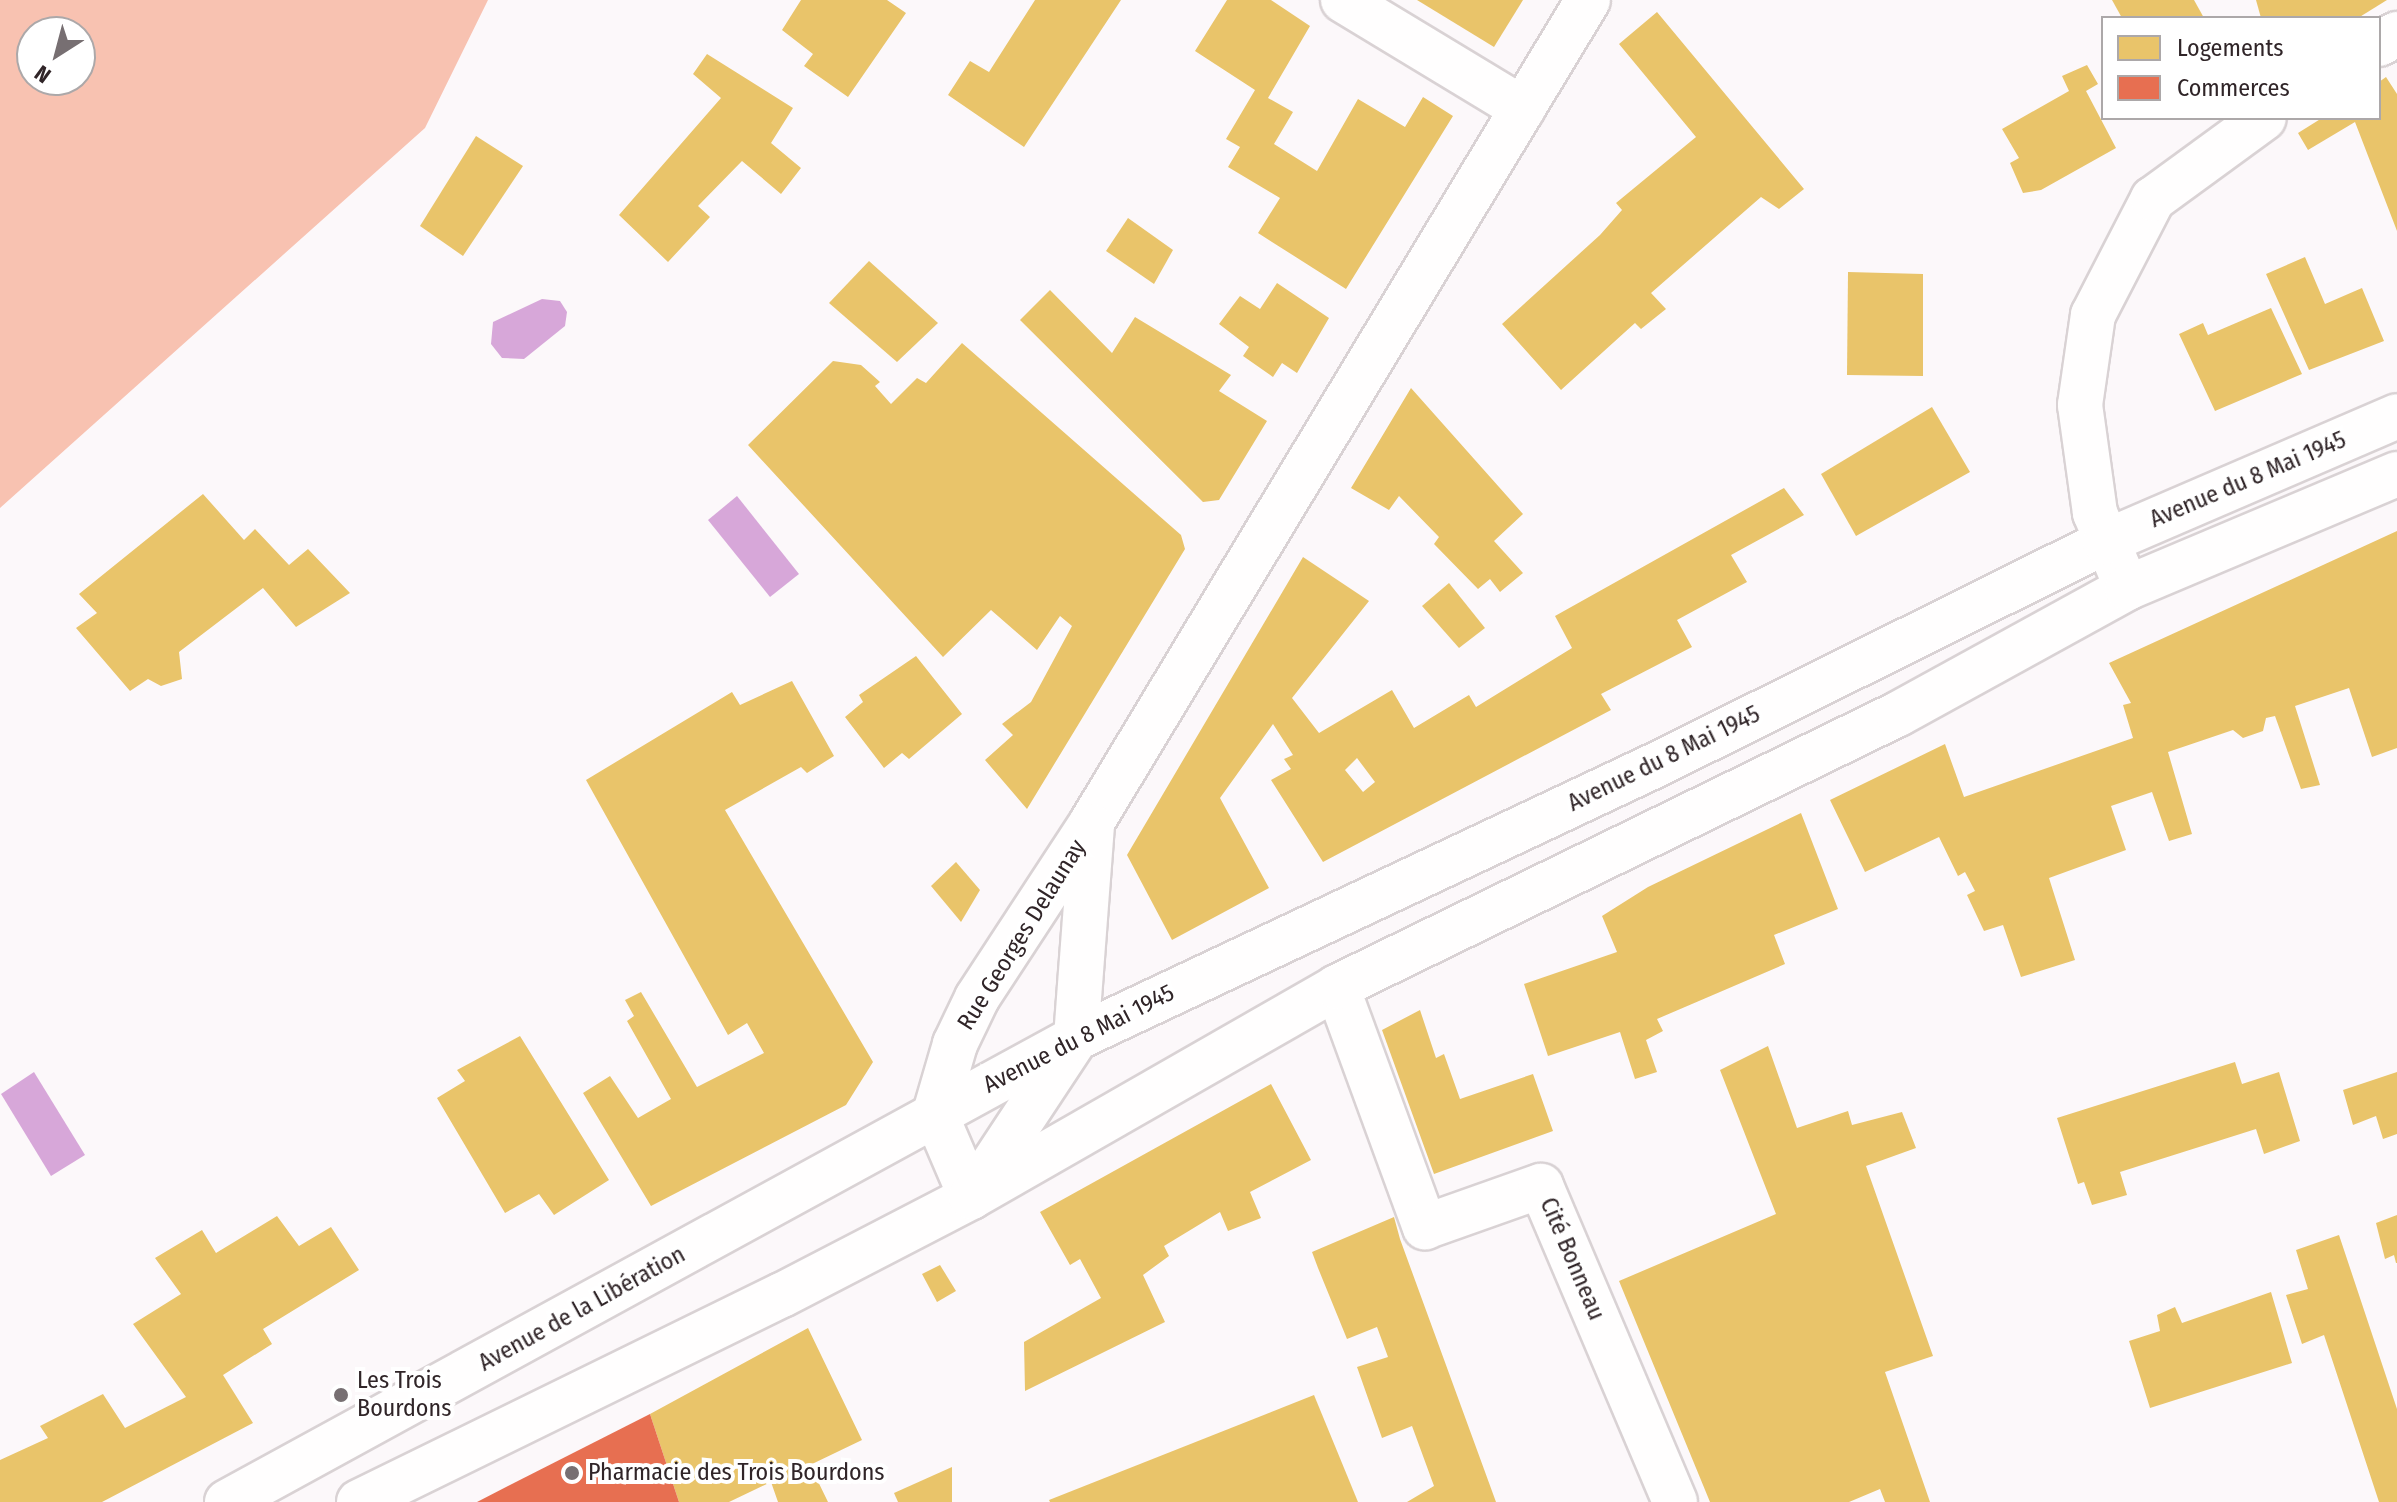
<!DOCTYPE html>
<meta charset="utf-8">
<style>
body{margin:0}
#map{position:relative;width:2397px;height:1502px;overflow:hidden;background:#fcf8fa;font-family:"Fira Sans Condensed",sans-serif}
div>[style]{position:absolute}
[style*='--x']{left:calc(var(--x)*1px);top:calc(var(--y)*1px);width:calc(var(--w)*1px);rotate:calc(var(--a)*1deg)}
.forest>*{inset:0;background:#f8c2b1}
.water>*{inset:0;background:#d7a7d9}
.homes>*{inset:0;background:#e9c46a}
.shops>*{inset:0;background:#e76f51}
.roads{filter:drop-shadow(2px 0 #d9d2d4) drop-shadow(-2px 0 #d9d2d4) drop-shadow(0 2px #d9d2d4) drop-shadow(0 -2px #d9d2d4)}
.minor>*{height:44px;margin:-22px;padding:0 22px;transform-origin:22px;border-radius:22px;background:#fffefe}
.tertiary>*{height:44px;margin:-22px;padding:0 22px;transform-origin:22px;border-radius:22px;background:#fffefe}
.secondary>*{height:44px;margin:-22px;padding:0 22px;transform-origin:22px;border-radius:22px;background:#fffefe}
.dots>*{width:22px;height:22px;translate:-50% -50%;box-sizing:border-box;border:4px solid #fff;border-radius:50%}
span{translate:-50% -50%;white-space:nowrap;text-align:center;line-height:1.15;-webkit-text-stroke:8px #fff;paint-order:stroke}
.street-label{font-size:24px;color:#302528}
.poi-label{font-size:24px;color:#302528}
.left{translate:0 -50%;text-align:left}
.legend{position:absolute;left:2101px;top:16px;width:280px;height:104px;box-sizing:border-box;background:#fff;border:2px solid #aca8a9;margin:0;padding:10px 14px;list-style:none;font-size:24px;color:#302528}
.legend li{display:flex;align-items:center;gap:16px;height:40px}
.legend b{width:40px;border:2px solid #aca8a9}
.north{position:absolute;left:16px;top:16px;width:80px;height:80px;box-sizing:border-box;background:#fff;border:2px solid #aca8a9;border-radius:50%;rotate:216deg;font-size:22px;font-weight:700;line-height:32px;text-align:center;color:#302528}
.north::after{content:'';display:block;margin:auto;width:28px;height:36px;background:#776f72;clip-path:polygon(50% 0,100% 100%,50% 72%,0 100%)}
</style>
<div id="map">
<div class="forest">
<div style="clip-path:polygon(evenodd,0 0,488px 0,425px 128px,0 508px,0 0,32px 32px,80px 32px,80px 80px,32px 80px,32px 32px)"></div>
</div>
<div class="water">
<div style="clip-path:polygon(542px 299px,560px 301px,567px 312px,565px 326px,524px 359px,502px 358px,491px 344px,493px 322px)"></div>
<div style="clip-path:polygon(737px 496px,799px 574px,770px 597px,708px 520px)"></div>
<div style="clip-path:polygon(34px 1072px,85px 1155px,51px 1176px,1px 1094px)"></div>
</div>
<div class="homes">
<div style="clip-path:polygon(801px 0,887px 0,906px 13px,848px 97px,804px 66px,813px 54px,782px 30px)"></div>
<div style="clip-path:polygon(1035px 0,1121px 0,1024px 147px,948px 95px,970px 61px,989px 72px)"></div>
<div style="clip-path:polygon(1227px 0,1271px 0,1310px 26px,1268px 98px,1293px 112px,1274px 144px,1317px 171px,1358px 99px,1405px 127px,1423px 97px,1453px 116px,1346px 289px,1258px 233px,1280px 198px,1228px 167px,1240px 147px,1226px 139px,1255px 90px,1195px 51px)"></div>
<div style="clip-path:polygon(1417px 0,1523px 0,1494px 47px)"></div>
<div style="clip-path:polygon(2112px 0,2194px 0,2204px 18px,2122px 18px)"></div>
<div style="clip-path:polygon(2256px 0,2387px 0,2358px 18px,2261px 18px)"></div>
<div style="clip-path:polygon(1657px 12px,1804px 189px,1779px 209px,1761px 197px,1651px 293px,1666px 309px,1641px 329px,1635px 323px,1561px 390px,1502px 324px,1600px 235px,1622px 210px,1616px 203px,1696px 137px,1619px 44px)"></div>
<div style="clip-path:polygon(707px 54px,793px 108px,771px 143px,801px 168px,781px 194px,742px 161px,698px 206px,710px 217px,668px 262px,619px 215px,721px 98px,693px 74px)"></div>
<div style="clip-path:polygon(2087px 65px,2098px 84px,2086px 91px,2116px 148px,2041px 190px,2023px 193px,2010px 163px,2019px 158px,2002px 129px,2069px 91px,2062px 76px)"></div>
<div style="clip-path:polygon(2386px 77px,2397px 94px,2397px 231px,2355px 122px,2308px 150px,2298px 133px,2322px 118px,2379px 118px,2379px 82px)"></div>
<div style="clip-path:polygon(476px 136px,523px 166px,463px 256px,420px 226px)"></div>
<div style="clip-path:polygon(1128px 218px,1173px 250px,1154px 284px,1106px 251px)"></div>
<div style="clip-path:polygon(2305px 257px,2325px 304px,2362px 288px,2384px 341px,2309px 370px,2266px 274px)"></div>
<div style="clip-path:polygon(869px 261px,938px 323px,897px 362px,829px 303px)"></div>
<div style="clip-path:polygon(1848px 272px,1923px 274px,1923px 376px,1847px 375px)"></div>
<div style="clip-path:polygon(1277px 283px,1329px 318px,1297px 373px,1282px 363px,1273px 377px,1243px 356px,1249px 347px,1219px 324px,1240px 296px,1260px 309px)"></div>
<div style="clip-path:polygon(1050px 290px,1112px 353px,1135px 317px,1231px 375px,1219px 391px,1267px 421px,1219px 500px,1203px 502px,1020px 320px)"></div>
<div style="clip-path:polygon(2271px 308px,2302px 374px,2215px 411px,2179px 334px,2203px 323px,2208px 335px)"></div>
<div style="clip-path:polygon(962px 343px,1181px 535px,1185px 549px,1027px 809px,985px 760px,1013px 735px,1002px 724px,1031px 702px,1072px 626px,1060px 616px,1037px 650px,991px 610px,943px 657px,748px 445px,833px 361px,861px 365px,880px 382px,875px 386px,891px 404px,917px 378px,926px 383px)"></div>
<div style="clip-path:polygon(1411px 388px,1523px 514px,1494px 541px,1523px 573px,1500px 592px,1490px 579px,1478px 589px,1434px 544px,1439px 537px,1399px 496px,1389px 510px,1351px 488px)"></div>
<div style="clip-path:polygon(1932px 407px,1970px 472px,1856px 536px,1821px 474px)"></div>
<div style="clip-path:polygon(evenodd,1784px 488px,1804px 515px,1731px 555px,1747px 582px,1677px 620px,1692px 647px,1601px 694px,1611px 710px,1323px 862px,1271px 780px,1291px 769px,1284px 759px,1293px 755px,1273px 724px,1220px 798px,1269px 888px,1172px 940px,1127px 855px,1303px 557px,1369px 601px,1292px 698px,1319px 733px,1392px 690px,1414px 728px,1469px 695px,1476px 707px,1572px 648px,1555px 616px,1784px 488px,1357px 758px,1375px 782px,1363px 792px,1345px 770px,1357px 758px)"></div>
<div style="clip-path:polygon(203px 494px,244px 540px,255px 529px,289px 565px,308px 549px,350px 593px,296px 627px,263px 588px,179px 652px,182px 679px,161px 686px,148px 679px,130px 691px,76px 628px,97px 613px,79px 594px)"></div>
<div style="clip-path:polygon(2397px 531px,2397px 748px,2372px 757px,2349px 688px,2295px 706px,2320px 785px,2301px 789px,2275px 716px,2266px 718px,2263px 731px,2243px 738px,2233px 730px,2168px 752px,2192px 834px,2169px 841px,2152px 792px,2111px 806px,2126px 850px,2049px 878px,2075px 960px,2021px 977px,2003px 925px,1984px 931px,1967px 895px,1975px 891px,1965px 872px,1958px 876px,1939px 837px,1865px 872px,1830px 800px,1945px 744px,1964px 797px,2133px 738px,2123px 705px,2131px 703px,2109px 663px)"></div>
<div style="clip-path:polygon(1449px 583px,1485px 628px,1459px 648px,1422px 606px)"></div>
<div style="clip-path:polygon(916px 656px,962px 714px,909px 759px,902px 753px,884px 768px,845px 717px,863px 702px,859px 695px)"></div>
<div style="clip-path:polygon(792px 681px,834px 756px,807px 773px,801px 767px,725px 810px,873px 1062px,846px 1105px,651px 1206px,583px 1093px,610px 1076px,638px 1118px,671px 1099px,627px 1021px,634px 1016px,625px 1000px,641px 992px,697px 1087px,764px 1053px,747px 1023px,728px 1035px,586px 780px,732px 692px,740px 705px)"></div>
<div style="clip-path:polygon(1801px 813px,1838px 909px,1774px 935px,1785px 964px,1657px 1019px,1663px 1031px,1646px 1040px,1657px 1072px,1635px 1079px,1620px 1032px,1548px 1056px,1524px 984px,1617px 952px,1602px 916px,1648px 887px)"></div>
<div style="clip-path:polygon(956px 862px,980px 890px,961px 922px,931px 886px)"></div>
<div style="clip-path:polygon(1420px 1010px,1436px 1058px,1444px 1054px,1460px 1099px,1533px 1074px,1553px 1131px,1434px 1174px,1382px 1030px)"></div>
<div style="clip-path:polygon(520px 1036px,609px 1180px,554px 1215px,539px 1194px,505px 1213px,437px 1098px,465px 1081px,457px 1070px)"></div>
<div style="clip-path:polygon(1768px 1046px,1797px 1128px,1848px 1111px,1852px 1125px,1902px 1112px,1916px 1148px,1866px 1166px,1933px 1356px,1885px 1372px,1930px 1502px,1885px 1502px,1880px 1489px,1849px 1502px,1710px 1502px,1619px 1281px,1776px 1214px,1720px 1070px)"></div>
<div style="clip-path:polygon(2235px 1062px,2242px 1084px,2279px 1072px,2300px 1141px,2264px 1154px,2256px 1129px,2120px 1172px,2127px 1195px,2092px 1205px,2084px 1182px,2078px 1184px,2057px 1118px)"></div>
<div style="clip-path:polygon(2397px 1072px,2397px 1134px,2383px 1139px,2376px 1116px,2353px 1125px,2343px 1090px)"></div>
<div style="clip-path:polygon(1271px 1084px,1311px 1160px,1250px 1192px,1261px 1218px,1228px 1231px,1220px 1212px,1164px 1246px,1169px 1256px,1143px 1275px,1165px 1322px,1025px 1391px,1024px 1342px,1101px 1298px,1080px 1259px,1070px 1265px,1040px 1212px)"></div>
<div style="clip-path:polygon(2397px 1215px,2397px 1263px,2396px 1263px,2394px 1255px,2385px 1259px,2376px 1223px)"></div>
<div style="clip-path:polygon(277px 1216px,299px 1246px,331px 1227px,359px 1270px,263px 1329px,272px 1344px,223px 1375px,253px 1423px,102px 1502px,0 1502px,0 1460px,48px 1438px,40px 1426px,103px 1394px,125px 1428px,186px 1397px,133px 1324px,181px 1294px,155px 1258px,202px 1230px,216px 1253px)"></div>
<div style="clip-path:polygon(1394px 1217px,1400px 1239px,1496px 1502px,1407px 1502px,1434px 1486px,1412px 1426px,1382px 1438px,1357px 1367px,1388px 1357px,1377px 1327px,1347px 1339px,1318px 1268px,1312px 1252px)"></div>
<div style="clip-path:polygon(2339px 1235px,2397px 1409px,2397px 1502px,2379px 1502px,2324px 1335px,2302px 1344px,2286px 1295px,2308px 1289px,2296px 1250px)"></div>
<div style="clip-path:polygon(940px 1265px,956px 1291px,937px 1302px,922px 1274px)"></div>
<div style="clip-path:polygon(2271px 1292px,2292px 1363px,2150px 1408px,2129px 1341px,2160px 1331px,2157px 1315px,2175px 1307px,2182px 1323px)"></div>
<div style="clip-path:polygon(808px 1328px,862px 1440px,810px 1465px,828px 1502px,778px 1502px,771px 1482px,729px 1502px,679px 1502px,650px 1414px)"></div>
<div style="clip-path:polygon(1314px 1395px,1358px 1502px,1050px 1502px,1049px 1500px)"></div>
<div style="clip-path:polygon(952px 1467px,952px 1502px,898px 1502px,894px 1493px)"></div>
</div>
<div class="shops">
<div style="clip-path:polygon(650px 1414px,679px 1502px,477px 1502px,508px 1486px)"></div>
</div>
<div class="roads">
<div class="minor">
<div style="--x:1343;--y:0;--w:210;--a:31.2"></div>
<div style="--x:2379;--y:44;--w:21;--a:-29"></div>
<div style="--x:2127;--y:588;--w:82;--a:-113.1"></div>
<div style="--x:2095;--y:513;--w:109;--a:-97.9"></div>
<div style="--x:2080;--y:405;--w:91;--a:-81.8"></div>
<div style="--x:2093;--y:315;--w:131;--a:-62.7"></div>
<div style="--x:2153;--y:199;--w:137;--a:-36.1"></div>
<div style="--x:1337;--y:987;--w:256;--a:69.9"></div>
<div style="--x:1425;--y:1227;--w:123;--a:-19.5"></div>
<div style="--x:1541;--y:1186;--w:343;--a:67"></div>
</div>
<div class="tertiary">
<div style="--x:971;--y:1197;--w:91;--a:-113.2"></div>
<div style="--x:935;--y:1113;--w:72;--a:-73.8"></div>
<div style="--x:955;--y:1044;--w:51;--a:-64.4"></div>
<div style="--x:977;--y:998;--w:210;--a:-56.8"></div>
<div style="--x:1092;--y:822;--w:960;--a:-58.89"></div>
<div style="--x:971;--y:1197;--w:191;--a:-56.6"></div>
<div style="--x:1076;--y:1038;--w:212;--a:-85.7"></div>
</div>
<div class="secondary">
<div style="--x:227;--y:1502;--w:968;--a:-28.66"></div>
<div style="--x:1076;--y:1038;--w:641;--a:-25.21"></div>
<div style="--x:1656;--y:765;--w:501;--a:-26.41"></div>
<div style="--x:2105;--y:542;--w:318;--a:-23.3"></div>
<div style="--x:359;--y:1502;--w:471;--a:-26.1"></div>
<div style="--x:782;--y:1295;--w:213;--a:-27.4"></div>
<div style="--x:971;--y:1197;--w:422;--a:-29.8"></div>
<div style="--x:1337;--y:987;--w:624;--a:-25.95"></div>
<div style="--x:1898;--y:714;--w:261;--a:-28.8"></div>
<div style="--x:2127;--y:588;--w:293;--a:-22.9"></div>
</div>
</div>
<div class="dots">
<div style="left:341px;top:1395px;background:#776f72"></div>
<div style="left:572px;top:1473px;background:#776f72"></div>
</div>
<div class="street-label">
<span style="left:2248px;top:480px;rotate:-23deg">Avenue du 8 Mai 1945</span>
<span style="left:1664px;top:759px;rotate:-26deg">Avenue du 8 Mai 1945</span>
<span style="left:1022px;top:935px;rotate:-58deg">Rue Georges Delaunay</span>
<span style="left:1079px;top:1039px;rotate:-27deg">Avenue du 8 Mai 1945</span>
<span style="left:1572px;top:1259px;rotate:67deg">Cité Bonneau</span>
<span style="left:582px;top:1309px;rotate:-29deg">Avenue de la Libération</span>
</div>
<div class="poi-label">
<span class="left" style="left:357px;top:1395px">Les Trois<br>Bourdons</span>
<span class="left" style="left:588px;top:1473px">Pharmacie des Trois Bourdons</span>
</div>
<ul class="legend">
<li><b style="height:22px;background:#e9c46a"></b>Logements</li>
<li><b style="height:22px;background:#e76f51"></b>Commerces</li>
</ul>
<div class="north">N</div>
</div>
